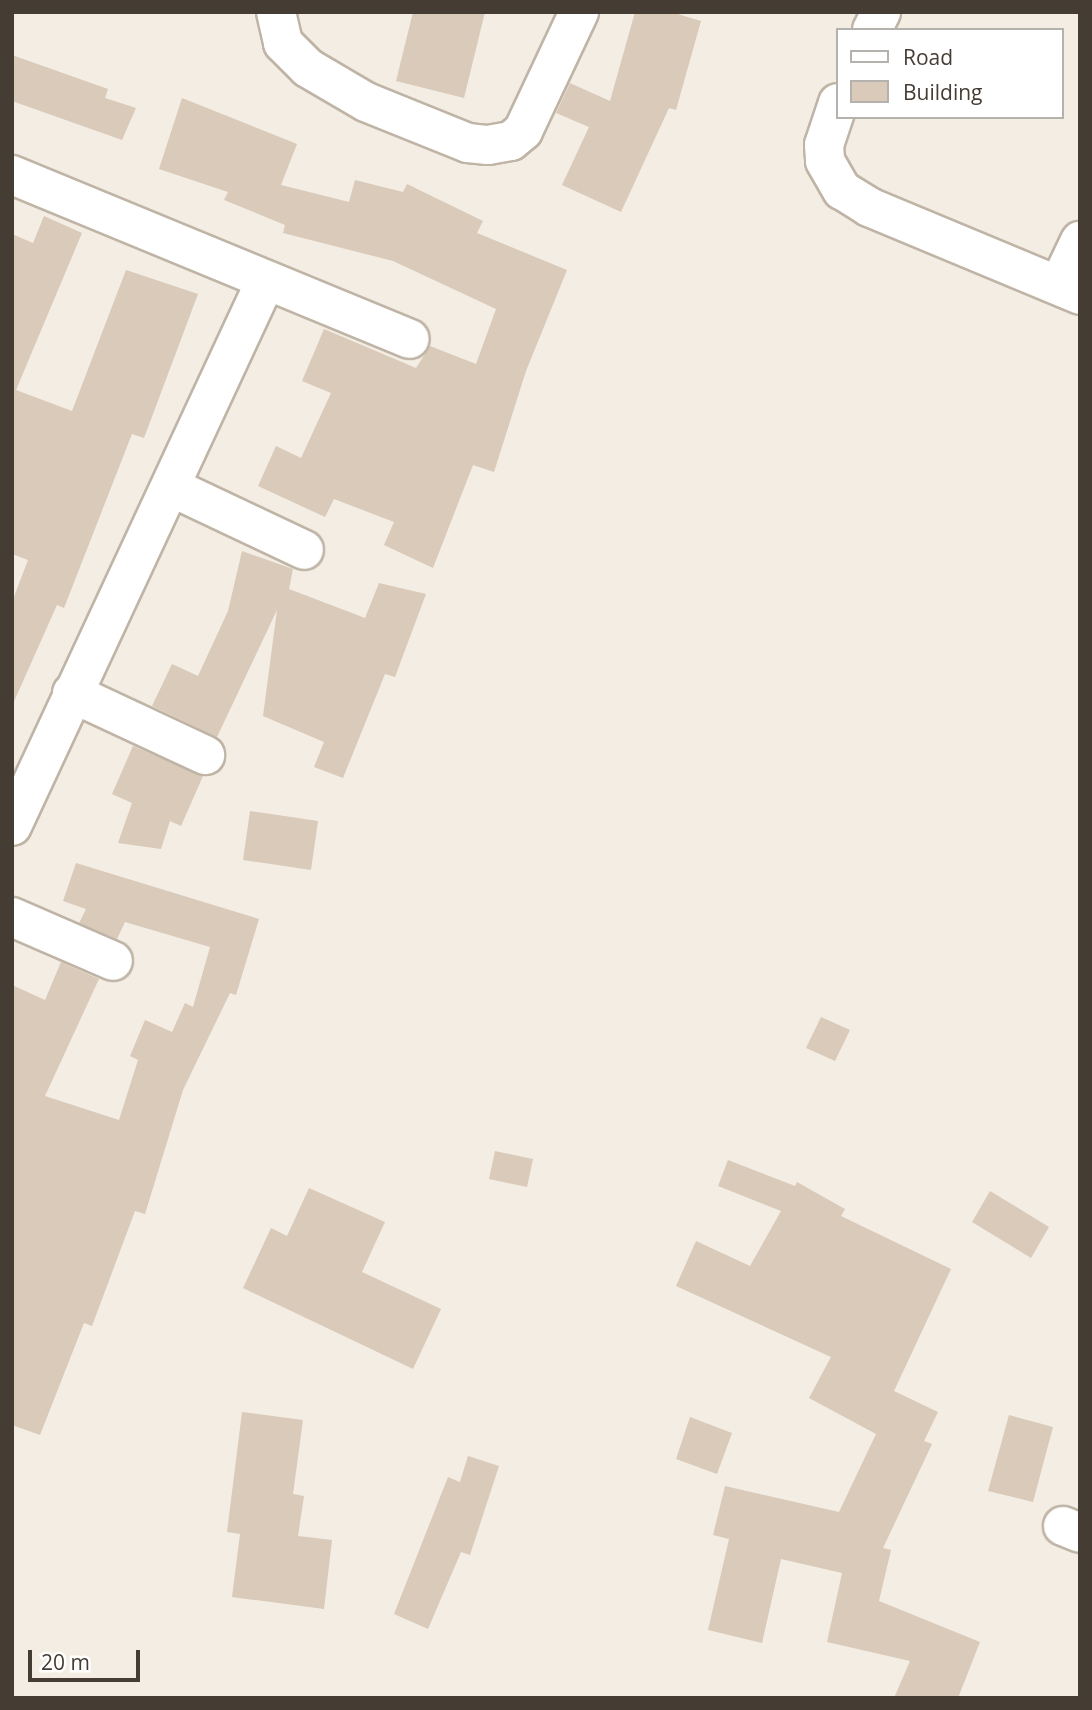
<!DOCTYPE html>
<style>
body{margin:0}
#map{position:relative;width:1092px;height:1710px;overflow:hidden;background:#f3ede3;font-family:"Open Sans",sans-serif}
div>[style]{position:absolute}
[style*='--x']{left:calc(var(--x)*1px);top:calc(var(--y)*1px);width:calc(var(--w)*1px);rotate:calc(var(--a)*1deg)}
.building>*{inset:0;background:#d9caba}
.roads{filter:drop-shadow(2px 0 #bfb4a5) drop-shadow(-2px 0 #bfb4a5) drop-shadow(0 2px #bfb4a5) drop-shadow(0 -2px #bfb4a5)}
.minor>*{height:38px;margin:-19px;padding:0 19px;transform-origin:19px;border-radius:19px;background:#fff}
span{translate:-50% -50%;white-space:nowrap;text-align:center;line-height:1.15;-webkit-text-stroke:6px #fff;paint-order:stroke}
.frame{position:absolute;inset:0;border:14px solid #453c33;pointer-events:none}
.legend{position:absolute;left:836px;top:28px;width:228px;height:91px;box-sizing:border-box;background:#fff;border:2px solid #b5b1ad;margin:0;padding:9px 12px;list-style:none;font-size:21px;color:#453c33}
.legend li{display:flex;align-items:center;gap:14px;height:35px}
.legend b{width:35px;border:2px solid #b5b1ad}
.scale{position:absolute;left:28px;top:1650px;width:112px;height:32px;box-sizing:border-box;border:4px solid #453c33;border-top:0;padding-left:9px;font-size:21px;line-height:24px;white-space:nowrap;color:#453c33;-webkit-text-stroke:5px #fff;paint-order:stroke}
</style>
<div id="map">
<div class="building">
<div style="clip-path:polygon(413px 12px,485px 12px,464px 98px,396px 81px)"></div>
<div style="clip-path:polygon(635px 12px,671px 12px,701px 21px,676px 110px,669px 108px,621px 212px,562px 185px,589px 127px,556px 113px,570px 83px,610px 101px)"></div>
<div style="clip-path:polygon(12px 55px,108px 89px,105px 98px,136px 108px,122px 140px,12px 101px)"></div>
<div style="clip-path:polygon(182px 98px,297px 144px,281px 185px,349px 202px,355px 180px,403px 192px,407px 184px,483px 221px,477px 233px,567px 270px,526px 371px,494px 472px,473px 465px,433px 568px,384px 545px,394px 522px,334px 499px,325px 517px,258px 486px,276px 446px,301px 458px,331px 393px,302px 381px,324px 329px,416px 368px,430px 346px,476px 364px,496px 309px,393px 261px,283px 233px,285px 225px,224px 200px,228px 192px,159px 169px)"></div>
<div style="clip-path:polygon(44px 216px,82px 233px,16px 390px,72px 411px,126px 270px,198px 294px,144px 438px,132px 434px,64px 608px,57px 605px,12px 706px,12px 602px,28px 560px,12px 554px,12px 234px,33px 243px)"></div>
<div style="clip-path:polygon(242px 551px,293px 569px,289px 589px,365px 618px,379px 583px,426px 594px,395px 677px,385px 674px,343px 778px,314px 767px,324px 742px,263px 716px,277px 610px,217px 737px,152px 706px,172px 664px,198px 676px,228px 611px)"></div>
<div style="clip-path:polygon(133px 746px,203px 776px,181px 826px,170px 821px,161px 849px,118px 843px,132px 803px,112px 794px)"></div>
<div style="clip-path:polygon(250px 811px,318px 821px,311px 870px,243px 860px)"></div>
<div style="clip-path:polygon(76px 863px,259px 919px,236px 995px,230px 993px,183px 1090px,145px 1214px,135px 1211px,92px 1326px,84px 1323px,40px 1435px,12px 1425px,12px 985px,45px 1000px,61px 962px,99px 979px,45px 1096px,119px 1120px,138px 1060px,130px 1056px,145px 1020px,172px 1032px,185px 1003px,193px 1007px,210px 947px,125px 922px,117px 939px,79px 923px,86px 909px,63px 901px)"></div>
<div style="clip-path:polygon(821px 1017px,850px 1030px,835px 1061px,806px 1048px)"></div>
<div style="clip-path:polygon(495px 1151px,533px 1159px,527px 1187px,489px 1179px)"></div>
<div style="clip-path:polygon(728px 1160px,795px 1186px,797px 1182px,845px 1209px,841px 1216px,951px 1269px,894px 1391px,938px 1412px,924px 1441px,932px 1444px,883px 1548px,891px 1550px,879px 1601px,980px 1642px,958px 1698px,894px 1698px,910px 1661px,827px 1642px,842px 1573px,781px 1559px,762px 1643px,708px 1630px,729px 1539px,713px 1535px,725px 1486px,839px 1512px,876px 1434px,809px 1398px,831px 1357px,676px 1286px,696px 1241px,750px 1266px,781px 1211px,718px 1186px)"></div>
<div style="clip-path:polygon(309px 1188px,385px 1222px,362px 1272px,441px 1309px,413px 1369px,243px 1288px,271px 1228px,287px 1236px)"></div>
<div style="clip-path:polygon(990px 1191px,1049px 1227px,1031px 1258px,972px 1222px)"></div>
<div style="clip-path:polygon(242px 1412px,303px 1420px,293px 1494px,304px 1496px,298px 1536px,332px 1540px,324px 1609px,232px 1597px,240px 1534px,227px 1532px)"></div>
<div style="clip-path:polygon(1009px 1415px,1053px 1427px,1033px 1502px,988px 1491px)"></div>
<div style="clip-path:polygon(690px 1417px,732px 1433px,717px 1474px,676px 1459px)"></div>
<div style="clip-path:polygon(468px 1456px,499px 1466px,470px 1555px,461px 1552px,428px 1629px,394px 1614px,448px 1477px,460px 1482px)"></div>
</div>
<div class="roads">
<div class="minor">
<div style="--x:276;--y:12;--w:32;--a:77"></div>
<div style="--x:283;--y:43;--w:35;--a:45"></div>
<div style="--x:308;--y:68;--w:67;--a:30.4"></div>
<div style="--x:366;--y:102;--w:110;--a:21.9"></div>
<div style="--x:468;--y:143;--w:20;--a:6"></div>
<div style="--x:488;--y:145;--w:23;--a:-10"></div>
<div style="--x:511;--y:141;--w:16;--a:-40"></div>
<div style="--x:523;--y:131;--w:132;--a:-64.8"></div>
<div style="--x:872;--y:30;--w:20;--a:-63"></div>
<div style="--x:838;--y:103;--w:44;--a:108.4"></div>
<div style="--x:824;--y:145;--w:16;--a:86"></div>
<div style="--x:825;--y:161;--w:34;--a:60"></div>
<div style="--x:842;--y:190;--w:32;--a:32"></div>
<div style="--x:869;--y:207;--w:229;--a:22.6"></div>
<div style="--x:12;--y:175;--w:430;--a:22.4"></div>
<div style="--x:1059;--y:285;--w:49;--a:-64.5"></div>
<div style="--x:171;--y:487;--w:147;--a:25.3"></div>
<div style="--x:72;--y:693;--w:147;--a:25"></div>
<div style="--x:12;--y:826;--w:602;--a:-65.05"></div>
<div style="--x:12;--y:917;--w:110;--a:23.5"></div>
<div style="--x:1063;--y:1526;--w:18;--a:22"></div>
</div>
</div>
<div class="frame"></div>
<ul class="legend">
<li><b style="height:9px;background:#fff"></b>Road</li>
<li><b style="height:19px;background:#d9caba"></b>Building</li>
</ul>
<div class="scale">20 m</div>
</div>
